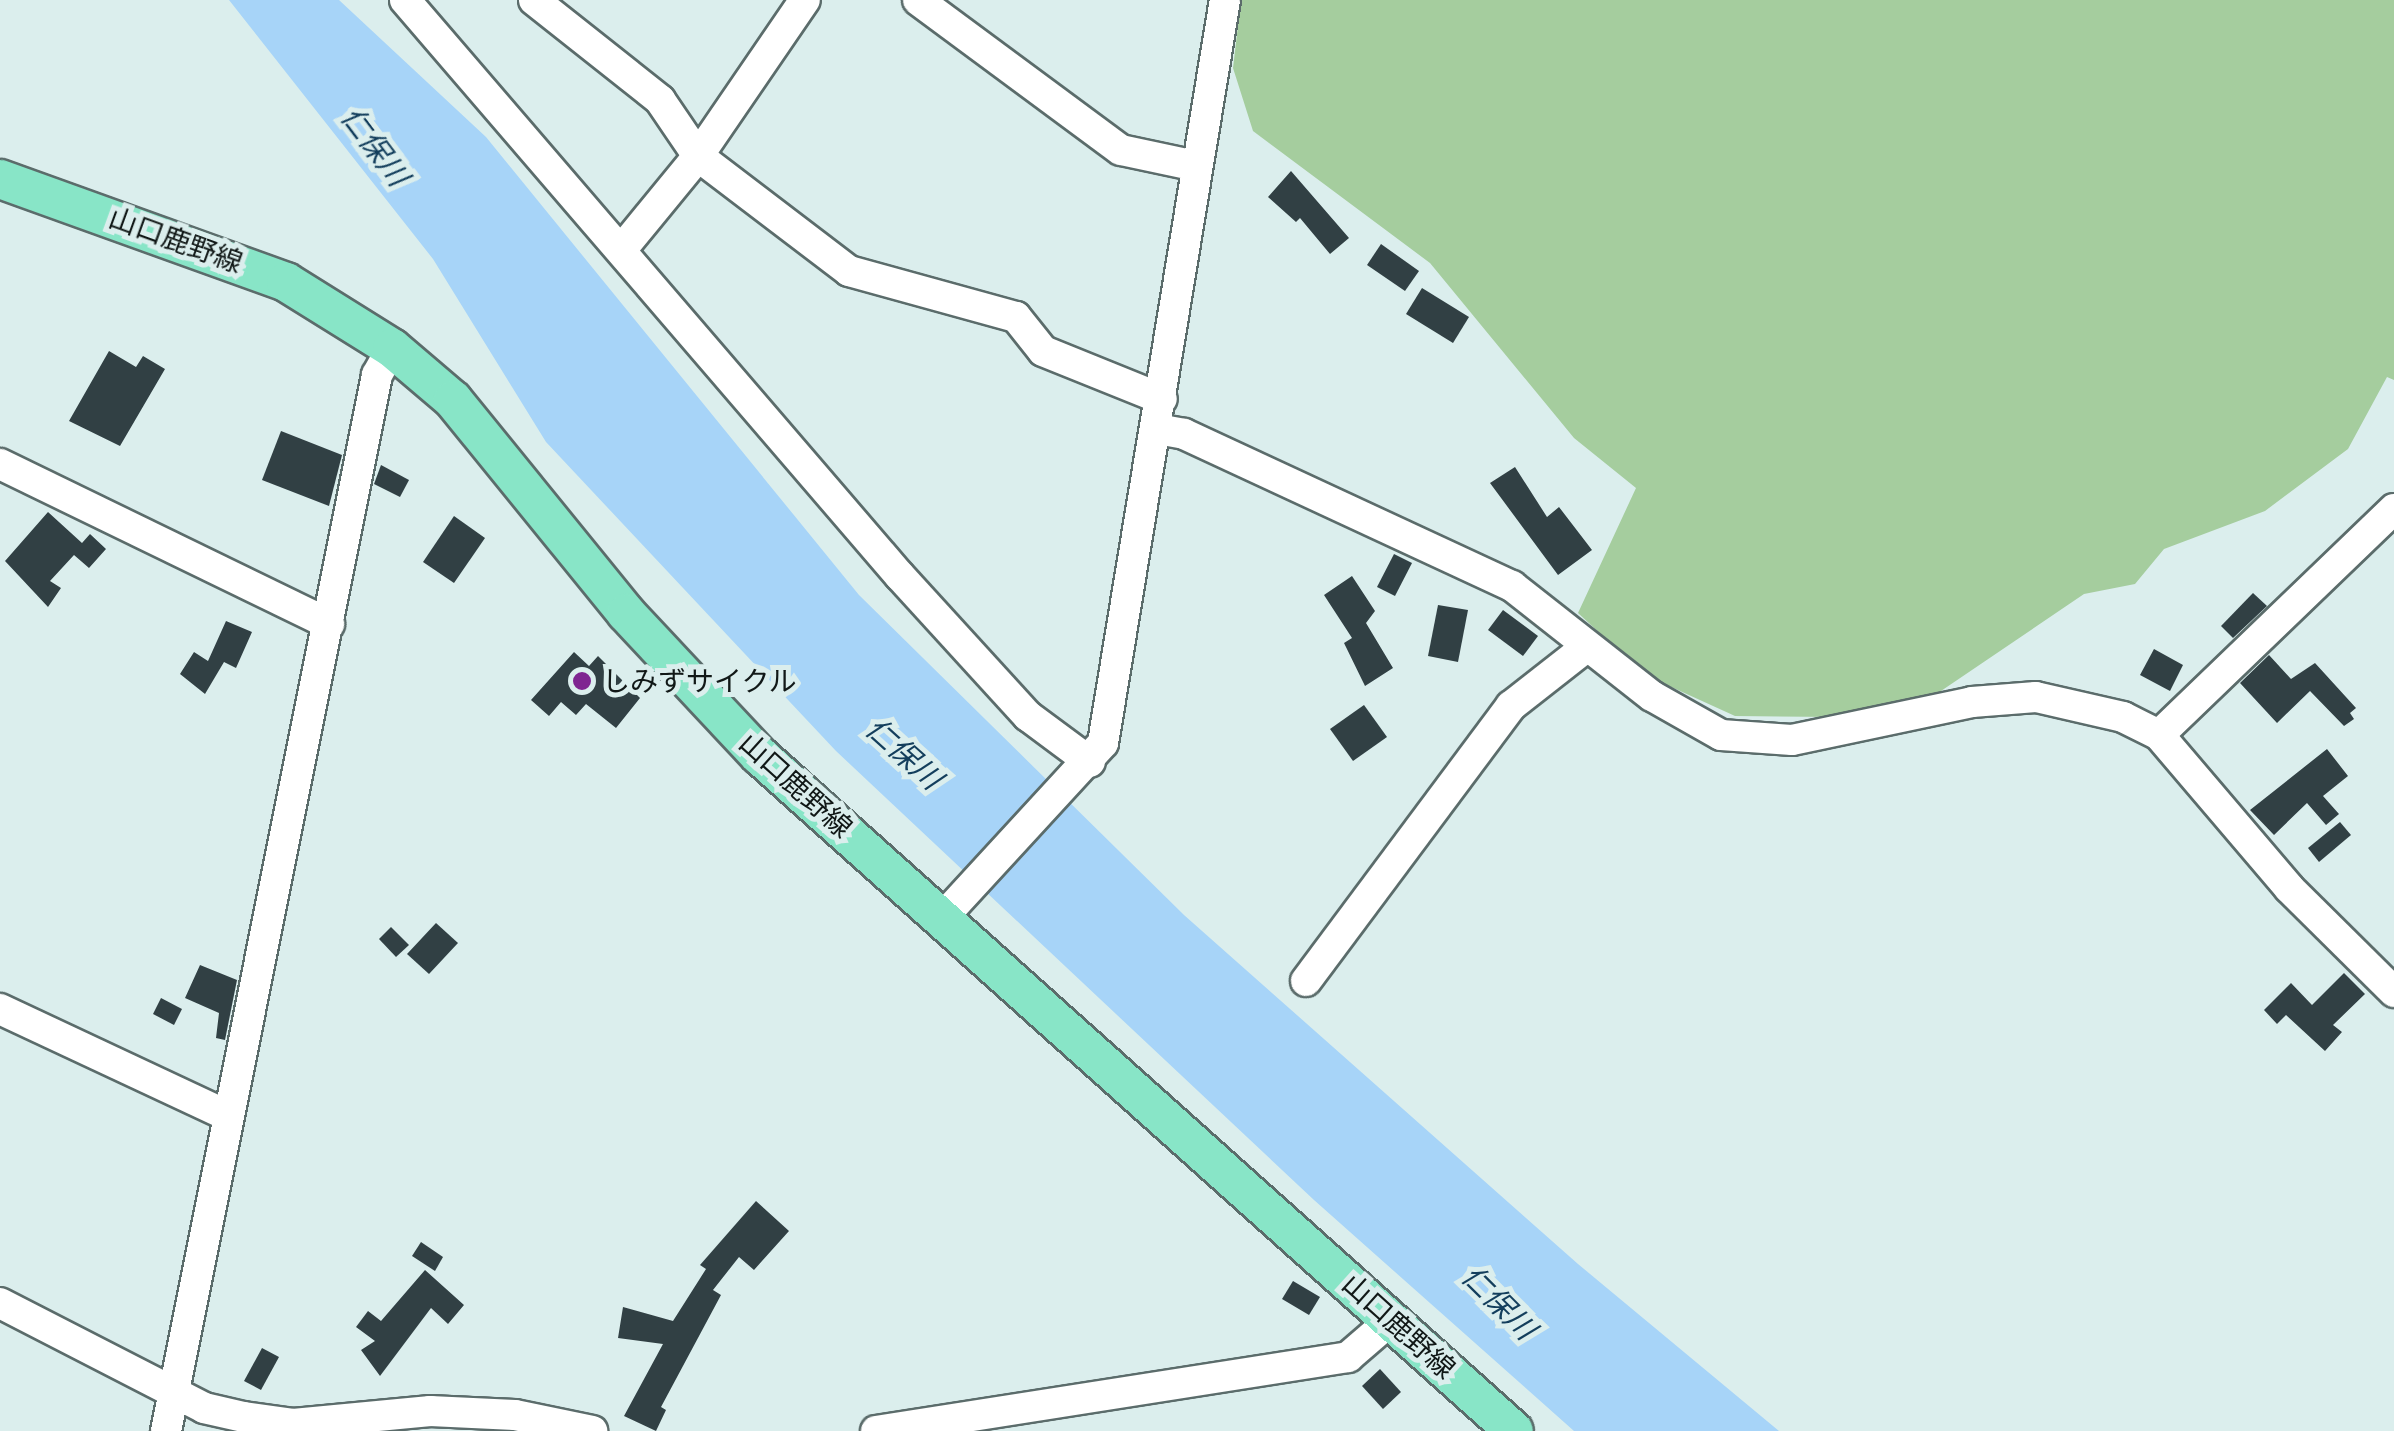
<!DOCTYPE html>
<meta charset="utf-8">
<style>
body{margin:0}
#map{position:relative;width:2394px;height:1431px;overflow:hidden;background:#dbeeed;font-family:"IBM Plex Sans","Noto Sans JP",sans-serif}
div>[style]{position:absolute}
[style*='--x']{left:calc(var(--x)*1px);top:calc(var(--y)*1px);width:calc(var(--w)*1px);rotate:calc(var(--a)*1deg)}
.green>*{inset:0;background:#a5cd9e}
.water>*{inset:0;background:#a7d4f8}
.building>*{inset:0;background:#314044}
.roads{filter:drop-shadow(2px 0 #5b6c6b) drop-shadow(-2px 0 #5b6c6b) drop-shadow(0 2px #5b6c6b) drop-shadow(0 -2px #5b6c6b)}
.minor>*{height:30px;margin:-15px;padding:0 15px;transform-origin:15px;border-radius:15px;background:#fff}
.major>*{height:38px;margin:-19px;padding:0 19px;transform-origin:19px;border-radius:19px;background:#88e5c7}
.dots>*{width:28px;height:28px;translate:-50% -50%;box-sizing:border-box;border:5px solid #dbeeed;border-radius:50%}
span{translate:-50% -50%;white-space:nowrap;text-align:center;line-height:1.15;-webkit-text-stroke:10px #dbeeed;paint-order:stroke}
.street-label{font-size:28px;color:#111817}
.poi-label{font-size:28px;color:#111817}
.left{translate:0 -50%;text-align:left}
.water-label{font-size:30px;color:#133e5c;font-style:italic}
</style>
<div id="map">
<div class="green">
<div style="clip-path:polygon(1241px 0,2394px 0,2394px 380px,2387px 377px,2348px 449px,2265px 511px,2164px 549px,2135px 584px,2084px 594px,1938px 693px,1837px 717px,1735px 716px,1645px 675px,1578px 613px,1636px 488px,1574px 438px,1430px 263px,1253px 131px,1233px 68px)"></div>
</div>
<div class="water">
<div style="clip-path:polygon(229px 0,339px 0,486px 137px,859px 595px,1184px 915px,1578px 1264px,1779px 1431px,1574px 1431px,1314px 1200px,836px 751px,546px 442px,433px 259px)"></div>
</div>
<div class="building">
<div style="clip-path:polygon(1291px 171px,1349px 238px,1330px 254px,1300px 218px,1296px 222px,1268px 197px)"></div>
<div style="clip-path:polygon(1381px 244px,1419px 271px,1405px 291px,1367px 265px)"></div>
<div style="clip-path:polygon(1422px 288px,1469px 317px,1453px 343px,1406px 314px)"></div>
<div style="clip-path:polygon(109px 351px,136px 367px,143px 356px,165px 369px,120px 446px,69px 421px)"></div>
<div style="clip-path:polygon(281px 431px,342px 455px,329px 506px,262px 480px)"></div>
<div style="clip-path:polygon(381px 465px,409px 480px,400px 497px,374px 484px)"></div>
<div style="clip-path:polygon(1515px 467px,1547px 517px,1559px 507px,1592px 550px,1558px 575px,1490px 483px)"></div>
<div style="clip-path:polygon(48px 512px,82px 543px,90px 534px,106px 549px,89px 568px,74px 555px,50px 581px,61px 588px,48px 607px,5px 561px)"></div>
<div style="clip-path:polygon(454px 516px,485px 538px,454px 583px,423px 562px)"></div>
<div style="clip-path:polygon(1394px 554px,1412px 563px,1395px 596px,1377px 587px)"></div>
<div style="clip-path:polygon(1352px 576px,1375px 611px,1366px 623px,1393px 668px,1365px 686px,1344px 643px,1352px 638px,1324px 595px)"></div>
<div style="clip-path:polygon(2253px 593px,2267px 606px,2233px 638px,2221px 626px)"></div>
<div style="clip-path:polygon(1438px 605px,1468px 610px,1458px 662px,1428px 656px)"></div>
<div style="clip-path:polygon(1503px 610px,1538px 636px,1523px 656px,1488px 630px)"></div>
<div style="clip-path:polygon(226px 621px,252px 632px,236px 668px,224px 662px,205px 694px,180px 674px,194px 652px,208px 661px)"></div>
<div style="clip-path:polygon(2154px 649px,2183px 665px,2170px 691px,2140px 675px)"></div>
<div style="clip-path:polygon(574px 652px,589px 666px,598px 656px,640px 698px,616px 728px,586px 704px,576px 715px,561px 702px,549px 716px,531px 700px)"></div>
<div style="clip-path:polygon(2269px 655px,2291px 679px,2315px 663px,2356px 708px,2350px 713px,2354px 719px,2344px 726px,2310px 691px,2277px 723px,2240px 683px)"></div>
<div style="clip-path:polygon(1364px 705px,1387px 737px,1353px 761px,1330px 729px)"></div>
<div style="clip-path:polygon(2327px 749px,2348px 776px,2323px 796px,2339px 814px,2326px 825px,2307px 803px,2274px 835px,2250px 810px)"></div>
<div style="clip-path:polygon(2340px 822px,2351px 835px,2319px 862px,2308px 848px)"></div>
<div style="clip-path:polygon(436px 923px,458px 943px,429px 974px,407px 954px)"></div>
<div style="clip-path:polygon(391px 927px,409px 945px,396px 957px,379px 939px)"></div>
<div style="clip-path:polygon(200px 965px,237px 980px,225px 1040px,216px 1038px,219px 1013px,185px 998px)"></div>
<div style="clip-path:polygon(2344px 973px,2365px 994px,2333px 1025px,2342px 1032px,2325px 1051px,2286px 1015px,2277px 1024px,2264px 1010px,2291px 983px,2312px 1005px)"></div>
<div style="clip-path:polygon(161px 998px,182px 1009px,174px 1025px,153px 1014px)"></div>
<div style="clip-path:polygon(756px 1201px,789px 1231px,754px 1270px,739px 1257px,713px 1290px,721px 1295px,661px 1407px,666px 1410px,656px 1431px,624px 1416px,663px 1344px,618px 1338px,623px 1307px,673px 1321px,706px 1269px,700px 1265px)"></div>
<div style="clip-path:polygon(421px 1242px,443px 1257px,435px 1271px,412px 1256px)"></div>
<div style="clip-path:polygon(425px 1270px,464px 1305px,448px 1324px,431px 1308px,380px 1376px,361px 1350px,375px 1341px,356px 1327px,368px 1311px,381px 1321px)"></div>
<div style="clip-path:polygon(1293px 1281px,1320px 1297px,1309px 1315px,1282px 1299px)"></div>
<div style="clip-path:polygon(262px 1348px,279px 1357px,261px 1390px,244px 1381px)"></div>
<div style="clip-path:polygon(1380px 1369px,1401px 1392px,1383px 1409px,1362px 1386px)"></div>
</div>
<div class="roads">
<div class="minor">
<div style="--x:405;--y:0;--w:759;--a:49.33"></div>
<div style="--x:900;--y:576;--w:190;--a:47.6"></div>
<div style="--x:1028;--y:716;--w:77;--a:36.6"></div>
<div style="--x:534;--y:0;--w:161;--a:38.4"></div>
<div style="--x:660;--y:100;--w:68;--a:55.8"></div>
<div style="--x:698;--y:156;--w:190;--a:37.3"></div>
<div style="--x:849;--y:271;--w:173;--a:15.4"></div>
<div style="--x:1016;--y:317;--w:43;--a:51.5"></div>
<div style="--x:1043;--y:351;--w:128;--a:22"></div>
<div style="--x:918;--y:0;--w:252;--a:36.5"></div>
<div style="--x:1121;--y:150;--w:77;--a:12"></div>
<div style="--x:622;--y:249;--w:120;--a:-50.7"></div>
<div style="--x:698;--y:156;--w:189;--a:-55.6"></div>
<div style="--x:1157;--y:429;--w:27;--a:10"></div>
<div style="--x:1184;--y:434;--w:362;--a:24.9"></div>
<div style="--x:1512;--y:586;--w:178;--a:38.2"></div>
<div style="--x:1652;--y:696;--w:79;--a:29.5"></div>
<div style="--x:1721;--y:735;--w:71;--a:4"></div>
<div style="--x:1792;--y:740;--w:184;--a:-11.9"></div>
<div style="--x:1972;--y:702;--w:64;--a:-4.5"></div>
<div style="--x:2036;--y:697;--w:89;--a:12.9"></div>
<div style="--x:2123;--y:717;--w:40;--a:26.6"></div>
<div style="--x:2159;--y:735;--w:201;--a:49.6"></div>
<div style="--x:2289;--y:888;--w:148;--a:44.7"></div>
<div style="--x:0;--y:464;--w:366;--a:25.9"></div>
<div style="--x:2159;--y:735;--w:326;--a:-43.9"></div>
<div style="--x:944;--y:916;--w:235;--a:-47.4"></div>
<div style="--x:1103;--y:743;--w:753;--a:-80.68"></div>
<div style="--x:1306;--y:981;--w:343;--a:-53.3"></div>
<div style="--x:1511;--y:706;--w:94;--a:-38.1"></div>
<div style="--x:0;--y:1009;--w:252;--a:25.1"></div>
<div style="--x:0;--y:1303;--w:229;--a:27.2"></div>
<div style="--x:204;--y:1408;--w:41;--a:12.7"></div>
<div style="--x:244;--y:1417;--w:49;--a:8.1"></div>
<div style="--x:293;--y:1424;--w:138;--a:-5.4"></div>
<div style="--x:430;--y:1411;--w:85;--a:2.7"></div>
<div style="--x:515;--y:1415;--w:79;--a:11.7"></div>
<div style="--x:166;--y:1431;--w:1077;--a:-78.7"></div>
<div style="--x:377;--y:375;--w:31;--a:-61"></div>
<div style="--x:876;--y:1431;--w:478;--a:-8.9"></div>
<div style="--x:1348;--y:1357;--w:58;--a:-40.8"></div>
</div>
<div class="major">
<div style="--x:0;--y:179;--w:304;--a:19.8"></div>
<div style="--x:286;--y:282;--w:125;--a:31.9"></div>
<div style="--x:392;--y:348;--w:80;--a:40.4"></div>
<div style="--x:453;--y:400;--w:274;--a:50.9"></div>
<div style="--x:626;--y:613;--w:195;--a:46.9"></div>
<div style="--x:759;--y:755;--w:1013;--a:41.84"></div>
</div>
</div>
<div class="dots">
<div style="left:582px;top:681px;background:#7f2591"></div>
</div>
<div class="street-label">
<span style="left:176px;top:240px;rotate:20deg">山口鹿野線</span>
<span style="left:796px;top:785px;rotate:42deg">山口鹿野線</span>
<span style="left:1399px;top:1326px;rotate:42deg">山口鹿野線</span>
</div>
<div class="poi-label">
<span class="left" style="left:602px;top:681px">しみずサイクル</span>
</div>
<div class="water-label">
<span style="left:375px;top:146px;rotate:53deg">仁保川</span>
<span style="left:904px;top:753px;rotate:42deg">仁保川</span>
<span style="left:1499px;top:1302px;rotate:45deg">仁保川</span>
</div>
</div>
